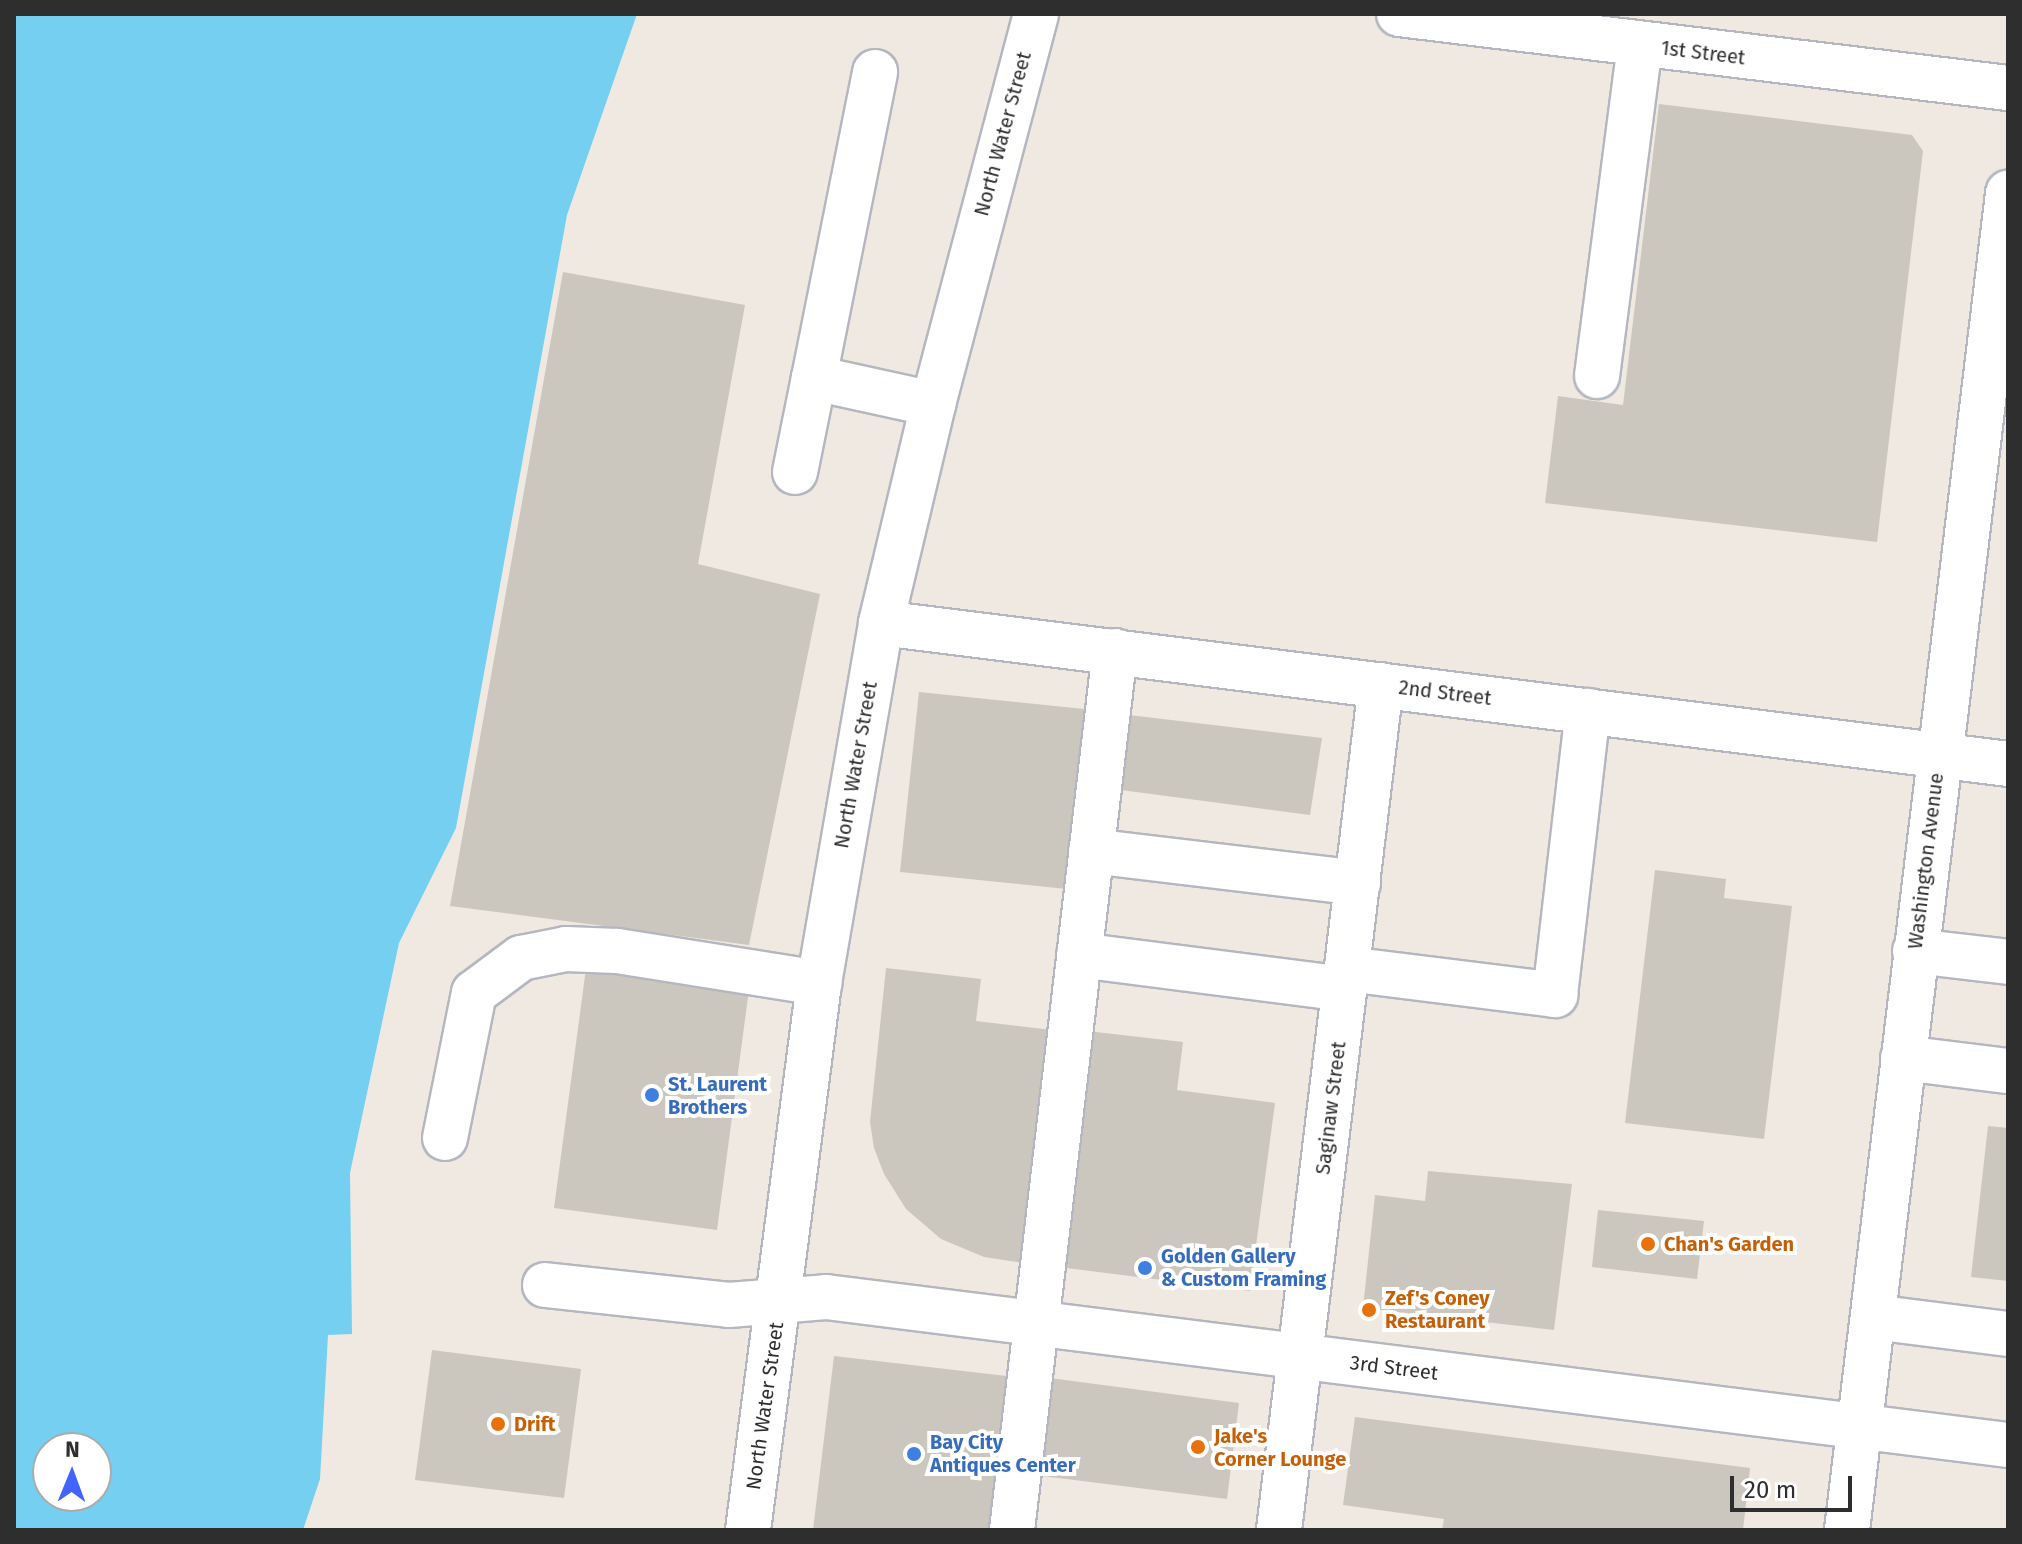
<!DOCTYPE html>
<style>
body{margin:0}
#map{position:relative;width:2022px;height:1544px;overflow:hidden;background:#efe9e1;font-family:"Fira Sans",sans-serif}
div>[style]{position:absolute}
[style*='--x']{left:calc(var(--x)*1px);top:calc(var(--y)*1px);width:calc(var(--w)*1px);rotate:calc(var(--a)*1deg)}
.water>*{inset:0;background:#75cff0}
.building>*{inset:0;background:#cbc7bf}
.roads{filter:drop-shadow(2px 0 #b4b7c1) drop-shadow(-2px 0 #b4b7c1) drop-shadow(0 2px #b4b7c1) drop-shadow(0 -2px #b4b7c1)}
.minor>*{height:44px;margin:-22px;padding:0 22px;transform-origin:22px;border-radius:22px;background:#fff}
.dots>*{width:22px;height:22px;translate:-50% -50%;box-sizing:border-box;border:4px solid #fff;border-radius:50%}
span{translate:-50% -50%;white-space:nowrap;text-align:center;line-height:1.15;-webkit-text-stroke:8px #fff;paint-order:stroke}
.street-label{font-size:20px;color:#2e2e2e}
.shop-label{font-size:20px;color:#366cbe;font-weight:700}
.left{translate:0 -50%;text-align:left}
.food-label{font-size:20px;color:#c56008;font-weight:700}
.frame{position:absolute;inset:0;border:16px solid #2e2e2e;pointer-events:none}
.north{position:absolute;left:32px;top:1432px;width:80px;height:80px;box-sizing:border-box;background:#fff;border:2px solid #ababab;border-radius:50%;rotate:1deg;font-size:22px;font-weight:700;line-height:32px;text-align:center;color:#2e2e2e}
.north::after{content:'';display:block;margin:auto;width:28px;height:36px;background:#4264fb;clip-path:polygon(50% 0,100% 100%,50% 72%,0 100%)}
.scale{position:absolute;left:1730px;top:1476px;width:122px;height:36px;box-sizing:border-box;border:4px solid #2e2e2e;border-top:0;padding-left:10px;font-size:24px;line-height:28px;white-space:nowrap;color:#2e2e2e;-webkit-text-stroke:6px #fff;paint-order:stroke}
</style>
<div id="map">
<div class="water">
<div style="clip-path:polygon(evenodd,14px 14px,637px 14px,567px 215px,456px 828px,399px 943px,350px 1173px,352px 1334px,328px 1335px,320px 1479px,303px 1530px,14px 1530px,14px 14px,48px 1448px,96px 1448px,96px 1496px,48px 1496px,48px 1448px)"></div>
</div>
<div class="building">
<div style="clip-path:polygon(1659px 104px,1912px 135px,1923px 151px,1877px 542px,1545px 503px,1558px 396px,1623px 405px)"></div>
<div style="clip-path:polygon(563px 272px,745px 305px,698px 564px,820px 594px,749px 945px,450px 906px)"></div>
<div style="clip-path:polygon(919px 692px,1094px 710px,1076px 890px,900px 872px)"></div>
<div style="clip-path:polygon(1129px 715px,1322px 738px,1310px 815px,1121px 790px)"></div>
<div style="clip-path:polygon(1655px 870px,1726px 879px,1724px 898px,1792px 906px,1764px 1139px,1625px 1123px)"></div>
<div style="clip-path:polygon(587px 961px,750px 982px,717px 1230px,554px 1208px)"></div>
<div style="clip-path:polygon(886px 968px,981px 979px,976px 1021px,1061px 1031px,1030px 1264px,984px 1257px,941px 1239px,906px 1209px,884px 1174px,874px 1148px,870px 1122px)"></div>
<div style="clip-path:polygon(1087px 1031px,1183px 1042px,1177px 1090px,1275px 1103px,1250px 1291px,1058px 1267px)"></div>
<div style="clip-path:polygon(1988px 1126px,2008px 1128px,2008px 1281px,1971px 1277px)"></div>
<div style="clip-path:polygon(1428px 1171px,1572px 1184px,1554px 1330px,1363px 1308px,1375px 1195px,1425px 1201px)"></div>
<div style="clip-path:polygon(1598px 1210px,1704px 1221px,1697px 1279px,1592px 1267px)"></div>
<div style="clip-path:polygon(432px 1350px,581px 1369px,564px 1498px,415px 1480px)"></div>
<div style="clip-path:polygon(834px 1356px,1015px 1377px,996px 1530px,813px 1530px)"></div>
<div style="clip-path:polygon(1035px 1376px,1239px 1403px,1227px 1499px,1034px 1475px)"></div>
<div style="clip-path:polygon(1355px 1417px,1750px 1468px,1743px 1530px,1442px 1530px,1444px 1519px,1343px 1505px)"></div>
</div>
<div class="roads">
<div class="minor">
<div style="--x:1399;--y:14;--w:613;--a:6.93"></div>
<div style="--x:1597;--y:376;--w:333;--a:-82.6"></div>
<div style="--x:814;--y:378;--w:312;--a:-78.7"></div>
<div style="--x:795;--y:472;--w:96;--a:-78.6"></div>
<div style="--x:814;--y:378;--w:122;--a:12.3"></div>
<div style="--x:881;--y:623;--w:1136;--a:7.13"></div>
<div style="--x:1091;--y:851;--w:269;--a:6.8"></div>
<div style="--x:1915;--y:951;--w:94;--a:6.7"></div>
<div style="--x:1079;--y:955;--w:268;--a:7.3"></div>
<div style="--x:1347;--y:969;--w:210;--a:7.1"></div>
<div style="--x:1555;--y:995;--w:286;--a:-83.4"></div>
<div style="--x:1903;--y:1058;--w:106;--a:7.1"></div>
<div style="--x:445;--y:1138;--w:148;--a:-78.7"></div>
<div style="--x:474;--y:993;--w:59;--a:-36.7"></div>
<div style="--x:521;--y:958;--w:46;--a:-11.3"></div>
<div style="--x:566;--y:949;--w:51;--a:2.2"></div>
<div style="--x:617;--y:951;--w:205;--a:9"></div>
<div style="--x:545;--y:1285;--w:185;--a:6.2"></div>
<div style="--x:729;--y:1305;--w:97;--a:-4.7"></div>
<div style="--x:826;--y:1297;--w:1191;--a:7.14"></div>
<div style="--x:1873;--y:1317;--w:136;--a:7.2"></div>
<div style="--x:748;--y:1530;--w:552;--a:-82.6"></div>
<div style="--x:819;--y:983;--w:365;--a:-80.2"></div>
<div style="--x:881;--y:623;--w:225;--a:-76.6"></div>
<div style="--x:933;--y:404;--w:403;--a:-75.2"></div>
<div style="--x:1012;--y:1530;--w:885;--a:-83.32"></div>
<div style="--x:1279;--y:1530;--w:851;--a:-83.12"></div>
<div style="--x:1847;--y:1530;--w:1347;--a:-83.13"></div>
</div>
</div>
<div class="dots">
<div style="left:652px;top:1095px;background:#3f7fe0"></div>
<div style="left:1648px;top:1244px;background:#e8710a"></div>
<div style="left:1145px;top:1268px;background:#3f7fe0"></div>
<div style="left:1369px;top:1310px;background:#e8710a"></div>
<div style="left:498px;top:1424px;background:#e8710a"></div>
<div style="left:1198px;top:1447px;background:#e8710a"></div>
<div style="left:914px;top:1454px;background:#3f7fe0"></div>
</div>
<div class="street-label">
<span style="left:1703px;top:53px;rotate:7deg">1st Street</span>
<span style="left:1003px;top:134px;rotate:-75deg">North Water Street</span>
<span style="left:1445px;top:693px;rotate:7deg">2nd Street</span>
<span style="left:856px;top:765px;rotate:-80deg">North Water Street</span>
<span style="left:1926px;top:861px;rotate:-83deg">Washington Avenue</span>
<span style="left:1331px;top:1108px;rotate:-83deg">Saginaw Street</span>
<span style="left:1394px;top:1368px;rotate:7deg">3rd Street</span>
<span style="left:765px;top:1406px;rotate:-82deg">North Water Street</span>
</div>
<div class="shop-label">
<span class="left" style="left:668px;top:1096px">St. Laurent<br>Brothers</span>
<span class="left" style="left:1161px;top:1268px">Golden Gallery<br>&amp; Custom Framing</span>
<span class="left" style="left:930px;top:1454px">Bay City<br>Antiques Center</span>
</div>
<div class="food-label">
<span class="left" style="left:1664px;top:1244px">Chan's Garden</span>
<span class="left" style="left:1385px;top:1310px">Zef's Coney<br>Restaurant</span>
<span class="left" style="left:514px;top:1424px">Drift</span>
<span class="left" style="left:1214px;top:1448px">Jake's<br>Corner Lounge</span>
</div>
<div class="frame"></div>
<div class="north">N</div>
<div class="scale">20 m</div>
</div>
